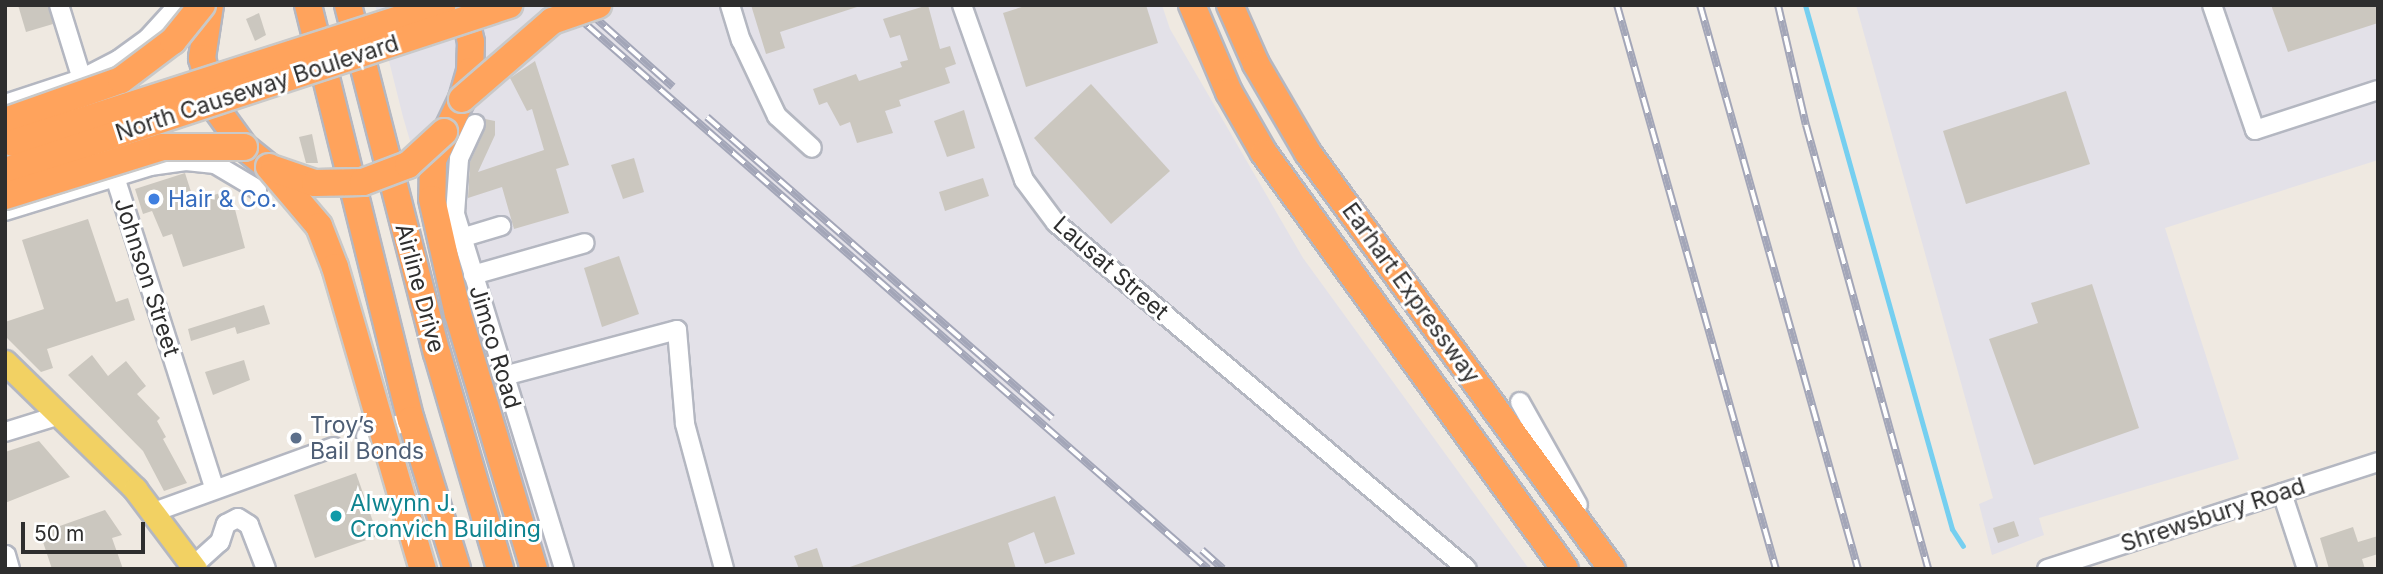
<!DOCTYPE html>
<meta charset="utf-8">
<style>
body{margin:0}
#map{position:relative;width:2383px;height:574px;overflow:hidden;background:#efe9e1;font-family:Inter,sans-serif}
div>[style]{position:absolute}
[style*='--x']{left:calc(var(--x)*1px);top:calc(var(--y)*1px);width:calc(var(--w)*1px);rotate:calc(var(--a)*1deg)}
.industrial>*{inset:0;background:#e3e1e8}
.stream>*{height:5px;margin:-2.5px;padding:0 2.5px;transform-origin:2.5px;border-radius:2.5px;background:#75cff0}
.building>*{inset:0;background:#cbc7bf}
.roads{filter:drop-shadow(2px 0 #b4b7c1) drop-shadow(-2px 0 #b4b7c1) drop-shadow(0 2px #b4b7c1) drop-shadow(0 -2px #b4b7c1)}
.minor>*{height:18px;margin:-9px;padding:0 9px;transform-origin:9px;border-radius:9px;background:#fff}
.major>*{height:23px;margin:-11.5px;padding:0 11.5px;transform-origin:11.5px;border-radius:11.5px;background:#f2d163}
.highway>*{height:26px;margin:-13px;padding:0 13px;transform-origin:13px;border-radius:13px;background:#ffa35c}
.rail>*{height:8px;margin-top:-4px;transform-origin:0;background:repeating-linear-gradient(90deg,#fff 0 16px,#a3a6b8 0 32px);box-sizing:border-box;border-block:2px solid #a3a6b8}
.bridges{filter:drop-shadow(2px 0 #c9c9c9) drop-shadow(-2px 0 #c9c9c9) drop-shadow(0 2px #c9c9c9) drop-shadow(0 -2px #c9c9c9)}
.highway-bridge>*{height:26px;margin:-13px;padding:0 13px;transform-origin:13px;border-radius:13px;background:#ffa35c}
.dots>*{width:19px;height:19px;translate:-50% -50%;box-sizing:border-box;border:4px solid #fff;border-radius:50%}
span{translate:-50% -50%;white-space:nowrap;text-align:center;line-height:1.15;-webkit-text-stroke:6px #fff;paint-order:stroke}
.street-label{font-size:23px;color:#2e2e2e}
.shop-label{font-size:23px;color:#366cbe}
.left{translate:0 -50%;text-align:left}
.service-label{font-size:23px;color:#4e5e75}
.culture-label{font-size:23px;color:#0d838f}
.frame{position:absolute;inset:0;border:7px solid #2e2e2e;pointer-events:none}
.scale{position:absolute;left:21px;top:522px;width:124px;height:32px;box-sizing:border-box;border:4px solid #2e2e2e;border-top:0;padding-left:9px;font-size:21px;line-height:24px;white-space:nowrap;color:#2e2e2e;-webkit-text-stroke:5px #fff;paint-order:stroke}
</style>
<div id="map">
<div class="industrial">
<div style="clip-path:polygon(375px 5px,1162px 5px,1170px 29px,1303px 258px,1529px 569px,537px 569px,403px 117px)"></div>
<div style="clip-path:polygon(1856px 5px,2378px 5px,2378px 160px,2165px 228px,2239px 459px,2039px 518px,2044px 535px,1992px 555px,1979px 504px,1993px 498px)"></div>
</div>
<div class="stream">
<div style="--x:1805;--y:5;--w:544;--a:74.33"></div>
<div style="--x:1952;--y:529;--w:20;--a:57"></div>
</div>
<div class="building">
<div style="clip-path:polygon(18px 5px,48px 5px,53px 24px,26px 32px)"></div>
<div style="clip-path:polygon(751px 5px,857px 5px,857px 7px,780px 32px,785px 48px,766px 54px)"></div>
<div style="clip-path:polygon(928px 5px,940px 49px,950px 46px,956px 64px,945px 68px,950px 83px,899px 100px,901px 106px,885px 111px,893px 133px,857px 143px,850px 122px,840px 126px,827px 102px,819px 105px,813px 89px,856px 74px,859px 81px,902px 67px,900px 62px,908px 60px,900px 35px,890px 38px,883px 19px)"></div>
<div style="clip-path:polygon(1028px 5px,1146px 5px,1158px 43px,1026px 87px,1003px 13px)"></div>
<div style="clip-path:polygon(2271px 5px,2378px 5px,2378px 23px,2288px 52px)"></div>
<div style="clip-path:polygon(259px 13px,266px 35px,255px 41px,246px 19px)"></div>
<div style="clip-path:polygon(535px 61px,569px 165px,556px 169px,569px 213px,514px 229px,502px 187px,468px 198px,470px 162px,485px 129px,485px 119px,495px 121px,495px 135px,478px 172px,544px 150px,532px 109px,527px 111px,510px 78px)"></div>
<div style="clip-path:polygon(1091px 84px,1170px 171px,1111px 224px,1034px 138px)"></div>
<div style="clip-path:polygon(2066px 91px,2090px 164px,1966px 204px,1943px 131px)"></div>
<div style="clip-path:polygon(964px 110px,975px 148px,947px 157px,934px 121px)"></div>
<div style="clip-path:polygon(312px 134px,318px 163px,306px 163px,299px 137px)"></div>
<div style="clip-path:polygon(634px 158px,644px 192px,623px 199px,611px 165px)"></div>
<div style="clip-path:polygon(185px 173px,194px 201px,230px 190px,245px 248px,183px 267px,172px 234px,163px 237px,152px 211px,143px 214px,135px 189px)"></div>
<div style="clip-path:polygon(983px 178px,989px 196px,945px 211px,939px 192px)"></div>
<div style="clip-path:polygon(88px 219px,116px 302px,128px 298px,135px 320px,47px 349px,53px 368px,41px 372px,5px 336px,5px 322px,44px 309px,22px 240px)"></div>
<div style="clip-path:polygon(619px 256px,639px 314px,602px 327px,584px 268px)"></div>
<div style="clip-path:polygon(2092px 284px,2139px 428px,2034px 465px,1989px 339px,2038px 323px,2031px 303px)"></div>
<div style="clip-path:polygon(264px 305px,270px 324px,237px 334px,235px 327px,191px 341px,188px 329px)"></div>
<div style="clip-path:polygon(92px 355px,108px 376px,126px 361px,146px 386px,137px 394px,160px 418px,157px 421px,166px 437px,163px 439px,187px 483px,164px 491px,143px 451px,68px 375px)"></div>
<div style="clip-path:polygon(244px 360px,250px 380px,213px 395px,205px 372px)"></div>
<div style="clip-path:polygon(39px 441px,70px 477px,5px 503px,5px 452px)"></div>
<div style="clip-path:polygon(356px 473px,378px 536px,315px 558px,294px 495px)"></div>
<div style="clip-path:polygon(1055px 496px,1075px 554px,1045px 564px,1034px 532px,1008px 543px,1016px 569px,844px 569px)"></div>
<div style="clip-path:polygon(105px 510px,122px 535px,112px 538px,123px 569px,52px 569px,40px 533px)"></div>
<div style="clip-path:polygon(2014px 521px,2019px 536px,1998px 543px,1993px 528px)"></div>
<div style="clip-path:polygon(2353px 527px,2358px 542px,2378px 536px,2378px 554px,2362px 559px,2365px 569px,2329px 569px,2320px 538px)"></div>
<div style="clip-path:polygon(817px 548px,824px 569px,799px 569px,794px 556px)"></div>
</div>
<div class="roads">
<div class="minor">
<div style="--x:59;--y:5;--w:102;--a:72.8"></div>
<div style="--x:730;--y:5;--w:37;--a:73"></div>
<div style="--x:741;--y:40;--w:84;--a:64.7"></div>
<div style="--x:777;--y:116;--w:47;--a:42.4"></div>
<div style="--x:962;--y:5;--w:186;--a:70.5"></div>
<div style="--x:1024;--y:180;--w:54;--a:53.3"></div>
<div style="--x:1056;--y:223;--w:537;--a:40.09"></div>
<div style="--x:2212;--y:5;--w:132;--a:71"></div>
<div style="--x:2255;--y:130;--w:129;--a:-18"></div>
<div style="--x:5;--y:104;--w:80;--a:-18.2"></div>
<div style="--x:81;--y:79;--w:42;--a:-27.2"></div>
<div style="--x:118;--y:60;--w:37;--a:-36"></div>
<div style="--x:148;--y:38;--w:45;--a:-47.7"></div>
<div style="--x:475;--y:124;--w:38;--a:115"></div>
<div style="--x:459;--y:159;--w:55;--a:94.2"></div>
<div style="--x:455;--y:214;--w:371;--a:72.9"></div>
<div style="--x:108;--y:155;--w:349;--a:72.3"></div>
<div style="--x:5;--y:211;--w:152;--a:-17.2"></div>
<div style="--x:150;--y:166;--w:36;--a:-8"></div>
<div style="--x:186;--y:161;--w:29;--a:6"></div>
<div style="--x:215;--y:164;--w:49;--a:30.8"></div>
<div style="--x:461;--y:238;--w:42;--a:-16.7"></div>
<div style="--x:473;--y:275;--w:116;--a:-15.9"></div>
<div style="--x:504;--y:376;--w:179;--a:-14.9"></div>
<div style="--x:677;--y:330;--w:94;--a:85.1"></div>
<div style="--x:685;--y:424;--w:150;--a:74.9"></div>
<div style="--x:1520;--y:402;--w:118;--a:60.6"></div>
<div style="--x:5;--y:432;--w:58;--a:-17.2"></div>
<div style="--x:366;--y:436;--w:48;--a:-19.6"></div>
<div style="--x:2282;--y:493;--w:80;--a:71.8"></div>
<div style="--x:154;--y:512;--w:191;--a:-19.9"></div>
<div style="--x:6;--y:555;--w:15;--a:74"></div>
<div style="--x:193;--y:566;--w:36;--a:-42"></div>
<div style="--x:220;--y:542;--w:19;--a:-72"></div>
<div style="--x:226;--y:524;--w:13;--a:-27"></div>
<div style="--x:238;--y:518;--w:13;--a:32"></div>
<div style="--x:249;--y:525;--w:47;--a:68.9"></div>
<div style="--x:2047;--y:569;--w:348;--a:-17.9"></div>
</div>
<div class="major">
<div style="--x:5;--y:362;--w:182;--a:44.3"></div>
<div style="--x:135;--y:489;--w:100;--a:53.1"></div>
</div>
<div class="highway">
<div style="--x:210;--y:5;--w:54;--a:98.6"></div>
<div style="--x:202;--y:58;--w:51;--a:75.1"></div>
<div style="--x:215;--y:107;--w:49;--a:54.1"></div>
<div style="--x:244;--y:147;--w:32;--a:39"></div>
<div style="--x:308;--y:5;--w:428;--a:76.1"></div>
<div style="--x:411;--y:420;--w:156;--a:72.8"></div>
<div style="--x:348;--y:5;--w:359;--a:75.7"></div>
<div style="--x:437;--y:353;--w:225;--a:73.7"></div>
<div style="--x:463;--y:5;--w:38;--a:78"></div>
<div style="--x:471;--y:42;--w:29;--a:92"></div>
<div style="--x:470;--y:71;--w:29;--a:106"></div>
<div style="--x:462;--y:99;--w:68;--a:115.4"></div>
<div style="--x:433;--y:160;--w:39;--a:91"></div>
<div style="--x:432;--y:199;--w:118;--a:77.3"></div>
<div style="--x:458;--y:314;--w:266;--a:73.4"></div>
<div style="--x:1192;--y:5;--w:95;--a:67"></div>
<div style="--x:1229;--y:92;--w:70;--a:60.2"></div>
<div style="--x:1264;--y:153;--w:513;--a:54.11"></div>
<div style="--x:1230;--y:5;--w:64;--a:66.2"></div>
<div style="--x:1256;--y:64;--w:103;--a:59.7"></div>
<div style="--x:1308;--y:153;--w:515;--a:53.84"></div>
</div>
</div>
<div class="rail">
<div style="--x:564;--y:5;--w:856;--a:41.21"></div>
<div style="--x:581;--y:5;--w:123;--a:41.7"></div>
<div style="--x:1617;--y:5;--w:586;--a:74.26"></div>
<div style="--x:1700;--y:5;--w:586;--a:74.35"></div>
<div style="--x:1778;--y:5;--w:123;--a:76.9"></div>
<div style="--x:1806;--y:125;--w:460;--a:74.6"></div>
<div style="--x:707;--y:117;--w:458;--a:41.1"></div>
<div style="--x:1202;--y:550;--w:28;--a:42"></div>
</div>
<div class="bridges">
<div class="highway-bridge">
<div style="--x:462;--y:99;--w:119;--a:-40.9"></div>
<div style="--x:552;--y:21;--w:49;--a:-19.2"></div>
<div style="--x:5;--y:121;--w:123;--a:-19.5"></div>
<div style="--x:121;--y:80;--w:65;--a:-36.9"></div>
<div style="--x:173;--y:41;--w:46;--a:-51.1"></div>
<div style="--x:13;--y:143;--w:451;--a:-17.8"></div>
<div style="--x:269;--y:167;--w:77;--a:49.7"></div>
<div style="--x:319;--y:226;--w:44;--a:68.7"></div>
<div style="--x:335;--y:267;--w:315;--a:73.8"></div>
<div style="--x:274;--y:169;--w:43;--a:18.9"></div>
<div style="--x:315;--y:183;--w:48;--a:-1.2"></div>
<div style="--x:363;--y:182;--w:48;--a:-20.7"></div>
<div style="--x:408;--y:165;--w:49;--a:-42.5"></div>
<div style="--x:5;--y:171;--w:531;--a:-18.23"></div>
<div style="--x:5;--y:196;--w:164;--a:-17.3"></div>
<div style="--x:162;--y:147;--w:82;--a:0"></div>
</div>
</div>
<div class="dots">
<div style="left:154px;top:199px;background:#3f7fe0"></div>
<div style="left:296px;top:438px;background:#5c6f8a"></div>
<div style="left:336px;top:516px;background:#0f9aa8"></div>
</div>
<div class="street-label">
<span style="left:257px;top:88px;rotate:-18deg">North Causeway Boulevard</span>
<span style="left:1111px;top:268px;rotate:41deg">Lausat Street</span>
<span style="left:147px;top:277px;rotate:72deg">Johnson Street</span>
<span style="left:420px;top:288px;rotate:75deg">Airline Drive</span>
<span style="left:1411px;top:293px;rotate:54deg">Earhart Expressway</span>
<span style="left:495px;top:347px;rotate:73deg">Jimco Road</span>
<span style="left:2213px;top:515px;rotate:-18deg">Shrewsbury Road</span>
</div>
<div class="shop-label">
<span class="left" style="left:168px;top:199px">Hair &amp; Co.</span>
</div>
<div class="service-label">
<span class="left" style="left:310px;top:438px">Troy’s<br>Bail Bonds</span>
</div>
<div class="culture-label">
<span class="left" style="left:350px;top:516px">Alwynn J.<br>Cronvich Building</span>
</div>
<div class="frame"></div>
<div class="scale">50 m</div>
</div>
